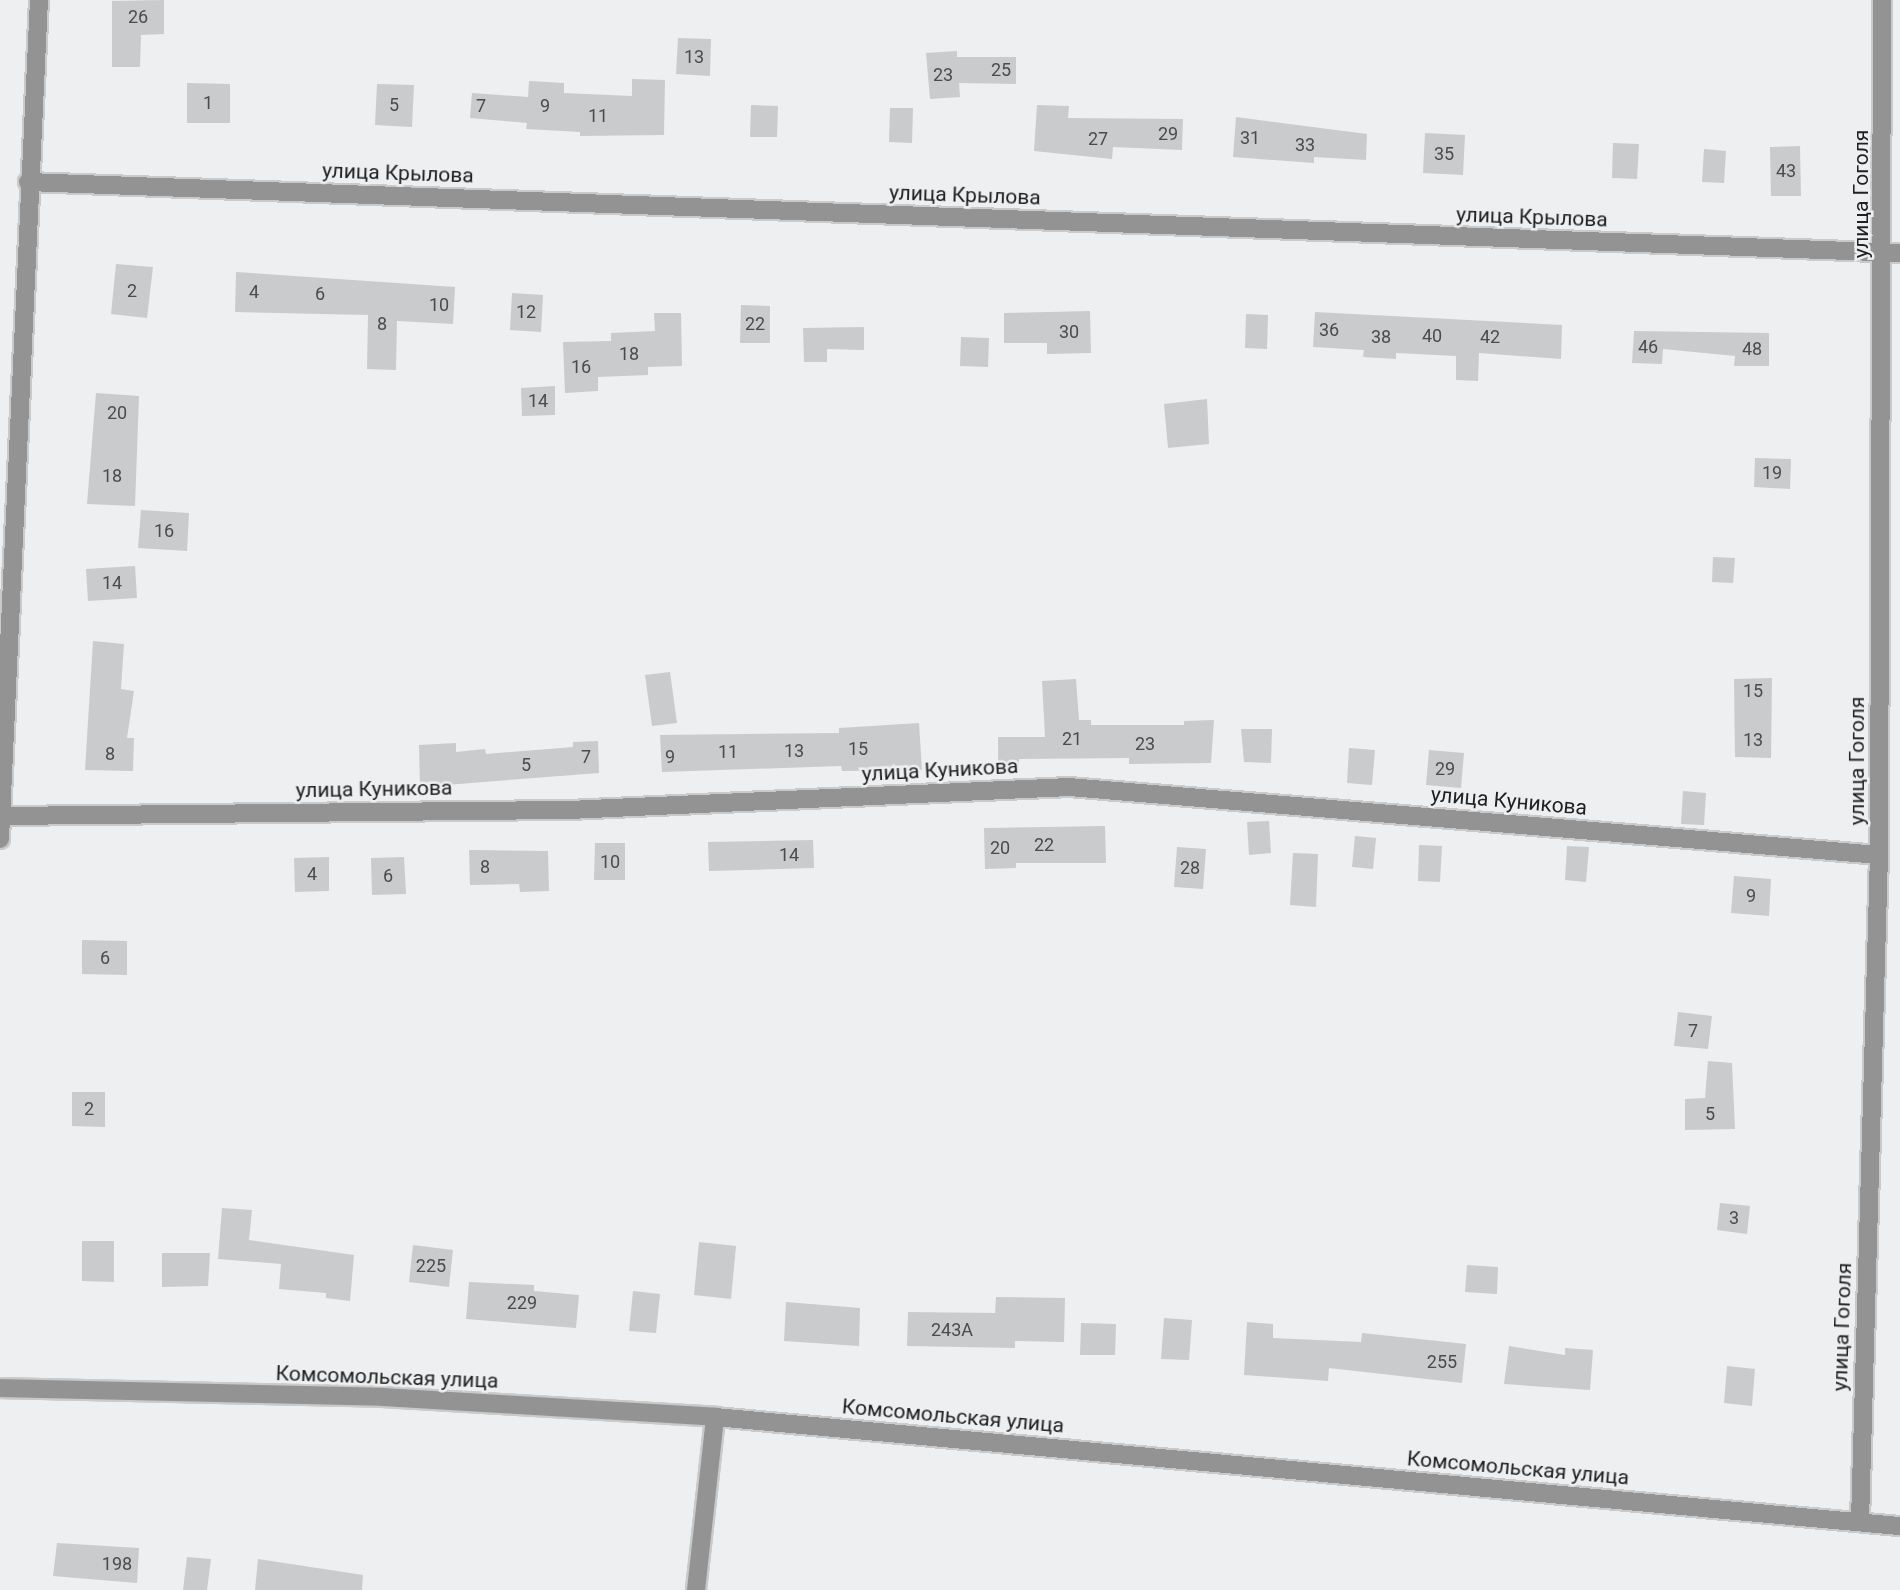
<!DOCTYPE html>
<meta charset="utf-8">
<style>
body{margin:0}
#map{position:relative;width:1900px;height:1590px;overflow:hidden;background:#eeeff0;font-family:Roboto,sans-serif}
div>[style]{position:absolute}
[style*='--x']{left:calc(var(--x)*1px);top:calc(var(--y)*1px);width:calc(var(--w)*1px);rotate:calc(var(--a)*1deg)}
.building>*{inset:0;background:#cacbcc}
.roads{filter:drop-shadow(2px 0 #c9cacb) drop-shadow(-2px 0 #c9cacb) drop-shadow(0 2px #c9cacb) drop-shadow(0 -2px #c9cacb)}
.minor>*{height:18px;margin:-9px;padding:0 9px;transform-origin:9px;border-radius:9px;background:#939393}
span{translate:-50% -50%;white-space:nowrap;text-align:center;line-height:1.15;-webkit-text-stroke:5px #eeeff0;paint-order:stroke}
.number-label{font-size:18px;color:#4a4c4c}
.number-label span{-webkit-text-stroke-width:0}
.street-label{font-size:21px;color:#202121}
</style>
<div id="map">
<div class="building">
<div style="clip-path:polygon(164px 0,164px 34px,141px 35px,140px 67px,112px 67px,112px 1px)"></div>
<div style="clip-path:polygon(678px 38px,711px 39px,710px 76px,676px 74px)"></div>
<div style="clip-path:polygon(957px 51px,957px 57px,1016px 57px,1016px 84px,959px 83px,960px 97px,930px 99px,926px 53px)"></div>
<div style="clip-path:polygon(632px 79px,665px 80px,664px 135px,580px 136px,580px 132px,526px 129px,527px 123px,470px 118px,472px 93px,528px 97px,529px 81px,564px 83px,564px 93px,632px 96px)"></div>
<div style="clip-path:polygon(187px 83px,230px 84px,230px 123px,187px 123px)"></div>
<div style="clip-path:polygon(377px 84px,414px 85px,412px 127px,375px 125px)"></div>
<div style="clip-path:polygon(751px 105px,778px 106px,777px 137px,750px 137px)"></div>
<div style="clip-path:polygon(1037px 105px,1069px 106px,1068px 118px,1183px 119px,1182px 150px,1113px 147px,1112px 159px,1034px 151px)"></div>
<div style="clip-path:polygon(890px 108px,913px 108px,912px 143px,889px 142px)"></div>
<div style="clip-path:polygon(1236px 117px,1367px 134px,1366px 160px,1314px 157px,1314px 163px,1233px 157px)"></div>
<div style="clip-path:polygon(1425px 133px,1465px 135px,1463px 175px,1423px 173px)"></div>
<div style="clip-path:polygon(1613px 143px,1639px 144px,1637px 179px,1612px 178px)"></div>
<div style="clip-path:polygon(1800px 146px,1801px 196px,1771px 196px,1770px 147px)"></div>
<div style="clip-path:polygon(1704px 149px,1726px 151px,1724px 183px,1702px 182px)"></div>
<div style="clip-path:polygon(116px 264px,153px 267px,147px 318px,111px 314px)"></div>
<div style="clip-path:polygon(236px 272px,455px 287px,453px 324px,397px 321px,396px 370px,367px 369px,368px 315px,235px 312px)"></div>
<div style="clip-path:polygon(512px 293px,543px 295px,541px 332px,510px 330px)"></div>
<div style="clip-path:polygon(741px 305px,770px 306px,770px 343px,740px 343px)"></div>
<div style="clip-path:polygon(1090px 311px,1091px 353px,1047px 354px,1047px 343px,1004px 343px,1004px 313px)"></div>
<div style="clip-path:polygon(1315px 312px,1562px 325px,1561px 359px,1479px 353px,1478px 381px,1456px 380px,1456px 356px,1396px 353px,1396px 359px,1363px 357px,1364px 350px,1313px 347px)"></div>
<div style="clip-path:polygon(654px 313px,681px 313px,682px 366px,648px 367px,648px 375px,598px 377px,598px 391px,565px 393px,563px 342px,611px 341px,611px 333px,655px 331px)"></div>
<div style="clip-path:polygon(1246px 314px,1268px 315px,1267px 349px,1245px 348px)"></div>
<div style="clip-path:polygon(864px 327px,864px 350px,827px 349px,827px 362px,804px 362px,803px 328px)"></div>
<div style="clip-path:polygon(1634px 331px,1769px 333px,1769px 366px,1734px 366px,1735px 356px,1663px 349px,1662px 364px,1632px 363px)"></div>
<div style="clip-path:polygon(961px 337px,989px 338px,988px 367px,960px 366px)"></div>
<div style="clip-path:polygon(555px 386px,555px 415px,522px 416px,521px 388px)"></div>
<div style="clip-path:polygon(96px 393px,139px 396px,135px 506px,87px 504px)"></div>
<div style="clip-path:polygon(1207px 399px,1209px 444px,1168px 448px,1164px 404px)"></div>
<div style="clip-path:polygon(1755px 458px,1791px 459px,1790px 489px,1754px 487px)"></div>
<div style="clip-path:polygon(141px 510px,189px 513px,187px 551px,138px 548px)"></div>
<div style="clip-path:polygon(1713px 557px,1735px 558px,1733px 583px,1712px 582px)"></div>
<div style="clip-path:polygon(135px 566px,137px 598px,88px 601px,86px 569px)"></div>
<div style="clip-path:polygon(93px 641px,124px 644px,121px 689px,134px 691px,127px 738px,134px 738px,133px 771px,85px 770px)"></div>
<div style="clip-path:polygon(670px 672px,677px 723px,652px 726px,645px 675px)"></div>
<div style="clip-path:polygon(1772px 678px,1771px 758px,1735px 757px,1734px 679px)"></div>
<div style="clip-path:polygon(1076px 679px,1079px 720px,1091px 720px,1091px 725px,1184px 725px,1184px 721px,1214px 720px,1211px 763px,1129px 764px,1129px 758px,1019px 759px,1019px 773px,998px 773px,998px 737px,1045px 737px,1042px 681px)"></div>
<div style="clip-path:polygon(919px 723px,922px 770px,842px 771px,841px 766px,662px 772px,660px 735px,839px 733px,839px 728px)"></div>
<div style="clip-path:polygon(1241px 729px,1272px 729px,1271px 763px,1244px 762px)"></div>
<div style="clip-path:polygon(598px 741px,599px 773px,420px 787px,419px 745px,456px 743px,456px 752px,485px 749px,486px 754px,573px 747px,573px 742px)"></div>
<div style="clip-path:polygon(1349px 748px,1375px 750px,1372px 785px,1347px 783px)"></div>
<div style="clip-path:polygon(1429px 750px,1464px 753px,1461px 788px,1426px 785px)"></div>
<div style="clip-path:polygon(1683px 791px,1706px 793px,1704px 825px,1681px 824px)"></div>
<div style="clip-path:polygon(1269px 821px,1271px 853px,1249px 855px,1247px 822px)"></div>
<div style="clip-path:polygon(1105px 826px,1106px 863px,1016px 863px,1016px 868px,985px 869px,984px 828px)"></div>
<div style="clip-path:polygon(1355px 836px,1376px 838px,1373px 869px,1352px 867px)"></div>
<div style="clip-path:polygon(813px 840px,814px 868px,709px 871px,708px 842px)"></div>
<div style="clip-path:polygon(595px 843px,625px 843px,625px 880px,594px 880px)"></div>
<div style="clip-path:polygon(1419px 845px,1442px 846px,1440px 882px,1418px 881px)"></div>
<div style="clip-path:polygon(1567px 846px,1589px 847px,1586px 882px,1565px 880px)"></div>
<div style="clip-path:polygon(1177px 847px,1206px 849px,1203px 889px,1174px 887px)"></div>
<div style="clip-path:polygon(469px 850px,548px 851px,549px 891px,520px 892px,519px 884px,470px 885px)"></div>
<div style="clip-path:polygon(1293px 853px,1318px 854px,1316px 907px,1290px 905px)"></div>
<div style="clip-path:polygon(329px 857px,329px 891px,295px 892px,294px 858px)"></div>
<div style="clip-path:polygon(404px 857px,406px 894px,372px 895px,371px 858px)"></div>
<div style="clip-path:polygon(1734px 876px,1771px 879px,1769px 916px,1731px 913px)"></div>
<div style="clip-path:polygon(82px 940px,127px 941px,127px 975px,82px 974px)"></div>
<div style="clip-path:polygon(1678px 1012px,1712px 1016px,1708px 1049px,1674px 1046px)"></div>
<div style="clip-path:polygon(1708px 1061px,1732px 1063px,1735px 1129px,1685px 1130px,1685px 1099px,1705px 1098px)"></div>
<div style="clip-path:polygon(72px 1092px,105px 1092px,105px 1127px,72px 1126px)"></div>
<div style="clip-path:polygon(1720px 1203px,1750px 1206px,1747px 1234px,1717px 1230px)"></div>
<div style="clip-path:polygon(222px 1208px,252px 1210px,249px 1240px,354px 1255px,350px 1301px,326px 1298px,326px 1293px,279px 1289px,281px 1264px,218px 1259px)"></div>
<div style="clip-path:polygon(82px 1241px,114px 1241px,114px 1282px,82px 1281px)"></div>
<div style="clip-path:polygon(699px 1242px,736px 1246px,731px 1299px,694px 1295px)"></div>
<div style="clip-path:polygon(413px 1245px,453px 1250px,449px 1287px,409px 1282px)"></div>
<div style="clip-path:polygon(162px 1253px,210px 1253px,208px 1286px,162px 1287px)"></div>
<div style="clip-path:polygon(1467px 1265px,1498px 1267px,1497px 1294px,1465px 1292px)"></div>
<div style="clip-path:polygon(469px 1282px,534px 1285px,534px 1291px,579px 1295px,576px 1328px,466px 1319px)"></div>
<div style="clip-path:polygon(633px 1291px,660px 1294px,656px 1333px,629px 1331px)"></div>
<div style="clip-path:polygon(996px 1297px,1065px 1298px,1064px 1342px,1015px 1341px,1015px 1348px,907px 1346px,908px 1312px,995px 1313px)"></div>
<div style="clip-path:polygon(786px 1302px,860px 1308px,859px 1346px,784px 1341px)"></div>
<div style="clip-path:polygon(1164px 1318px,1192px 1320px,1189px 1360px,1161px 1359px)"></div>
<div style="clip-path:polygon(1247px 1322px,1273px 1324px,1273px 1338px,1361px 1342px,1362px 1333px,1466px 1344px,1462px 1383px,1329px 1368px,1328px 1381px,1244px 1375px)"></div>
<div style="clip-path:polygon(1081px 1323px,1116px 1324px,1115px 1355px,1080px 1355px)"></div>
<div style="clip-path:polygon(1509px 1346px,1565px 1355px,1565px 1348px,1593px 1350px,1590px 1390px,1504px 1384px)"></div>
<div style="clip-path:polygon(1727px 1366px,1755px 1369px,1752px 1406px,1724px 1403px)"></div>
<div style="clip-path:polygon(57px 1543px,139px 1548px,137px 1583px,53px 1576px)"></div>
<div style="clip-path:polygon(187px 1557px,211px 1559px,207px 1590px,183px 1590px)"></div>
<div style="clip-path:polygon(258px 1559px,363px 1575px,362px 1590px,255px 1590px)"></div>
</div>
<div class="roads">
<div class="minor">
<div style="--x:28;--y:182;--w:1873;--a:2.17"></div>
<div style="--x:1;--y:816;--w:568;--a:-0.61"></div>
<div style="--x:569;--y:810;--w:501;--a:-2.63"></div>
<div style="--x:1069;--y:787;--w:813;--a:4.8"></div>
<div style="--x:0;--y:839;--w:840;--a:-87.34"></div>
<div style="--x:0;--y:1388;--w:383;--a:1.3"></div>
<div style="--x:383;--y:1397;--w:333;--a:3.4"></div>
<div style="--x:715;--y:1417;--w:1190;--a:5.26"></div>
<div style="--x:1860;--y:1522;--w:667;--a:-88.37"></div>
<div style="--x:1879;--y:855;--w:855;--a:-89.8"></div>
<div style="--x:696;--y:1590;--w:174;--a:-83.7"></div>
</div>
</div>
<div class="number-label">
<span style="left:138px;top:17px">26</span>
<span style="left:694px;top:57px">13</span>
<span style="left:1001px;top:70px">25</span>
<span style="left:943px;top:75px">23</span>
<span style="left:208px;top:103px">1</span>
<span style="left:394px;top:105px">5</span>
<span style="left:481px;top:106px">7</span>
<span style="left:545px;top:106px">9</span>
<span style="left:598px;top:116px">11</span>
<span style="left:1168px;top:134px">29</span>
<span style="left:1250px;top:138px">31</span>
<span style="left:1098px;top:139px">27</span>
<span style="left:1305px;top:145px">33</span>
<span style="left:1444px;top:154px">35</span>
<span style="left:1786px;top:171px">43</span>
<span style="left:132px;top:291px">2</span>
<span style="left:254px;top:292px">4</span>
<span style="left:320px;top:294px">6</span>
<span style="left:439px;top:305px">10</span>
<span style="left:526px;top:312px">12</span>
<span style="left:382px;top:324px">8</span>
<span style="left:755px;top:324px">22</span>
<span style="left:1329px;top:330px">36</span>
<span style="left:1069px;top:332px">30</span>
<span style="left:1432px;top:336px">40</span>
<span style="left:1381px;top:337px">38</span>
<span style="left:1490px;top:337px">42</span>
<span style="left:1648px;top:347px">46</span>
<span style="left:1752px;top:349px">48</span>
<span style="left:629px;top:354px">18</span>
<span style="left:581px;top:367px">16</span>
<span style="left:538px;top:401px">14</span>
<span style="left:117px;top:413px">20</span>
<span style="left:1772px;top:473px">19</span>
<span style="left:112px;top:476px">18</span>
<span style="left:164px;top:531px">16</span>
<span style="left:112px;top:583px">14</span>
<span style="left:1753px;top:691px">15</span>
<span style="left:1072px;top:739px">21</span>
<span style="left:1753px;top:740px">13</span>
<span style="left:1145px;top:744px">23</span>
<span style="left:858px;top:749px">15</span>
<span style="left:794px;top:751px">13</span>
<span style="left:728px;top:752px">11</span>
<span style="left:110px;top:754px">8</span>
<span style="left:586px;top:757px">7</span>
<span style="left:670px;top:757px">9</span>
<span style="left:526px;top:765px">5</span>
<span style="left:1445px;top:769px">29</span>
<span style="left:1044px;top:845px">22</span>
<span style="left:1000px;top:848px">20</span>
<span style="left:789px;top:855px">14</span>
<span style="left:610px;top:862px">10</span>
<span style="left:485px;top:867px">8</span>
<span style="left:1190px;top:868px">28</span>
<span style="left:312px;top:874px">4</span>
<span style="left:388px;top:876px">6</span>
<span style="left:1751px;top:896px">9</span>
<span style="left:105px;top:958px">6</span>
<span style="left:1693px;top:1031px">7</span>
<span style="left:89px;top:1109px">2</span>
<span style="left:1710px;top:1114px">5</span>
<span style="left:1734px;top:1218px">3</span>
<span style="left:431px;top:1266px">225</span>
<span style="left:522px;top:1303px">229</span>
<span style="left:952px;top:1330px">243А</span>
<span style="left:1442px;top:1362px">255</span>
<span style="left:117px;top:1564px">198</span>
</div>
<div class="street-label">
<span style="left:398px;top:173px;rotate:2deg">улица Крылова</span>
<span style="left:1861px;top:194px;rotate:-90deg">улица Гоголя</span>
<span style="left:965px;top:195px;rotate:2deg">улица Крылова</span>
<span style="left:1532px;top:217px;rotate:2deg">улица Крылова</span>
<span style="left:1857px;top:761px;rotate:-90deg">улица Гоголя</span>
<span style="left:940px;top:770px;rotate:-3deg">улица Куникова</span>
<span style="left:374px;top:789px;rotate:-1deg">улица Куникова</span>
<span style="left:1509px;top:801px;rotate:5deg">улица Куникова</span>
<span style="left:1842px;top:1327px;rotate:-88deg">улица Гоголя</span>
<span style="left:387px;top:1377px;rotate:2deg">Комсомольская улица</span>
<span style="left:953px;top:1416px;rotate:5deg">Комсомольская улица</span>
<span style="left:1518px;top:1468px;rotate:5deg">Комсомольская улица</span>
</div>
</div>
